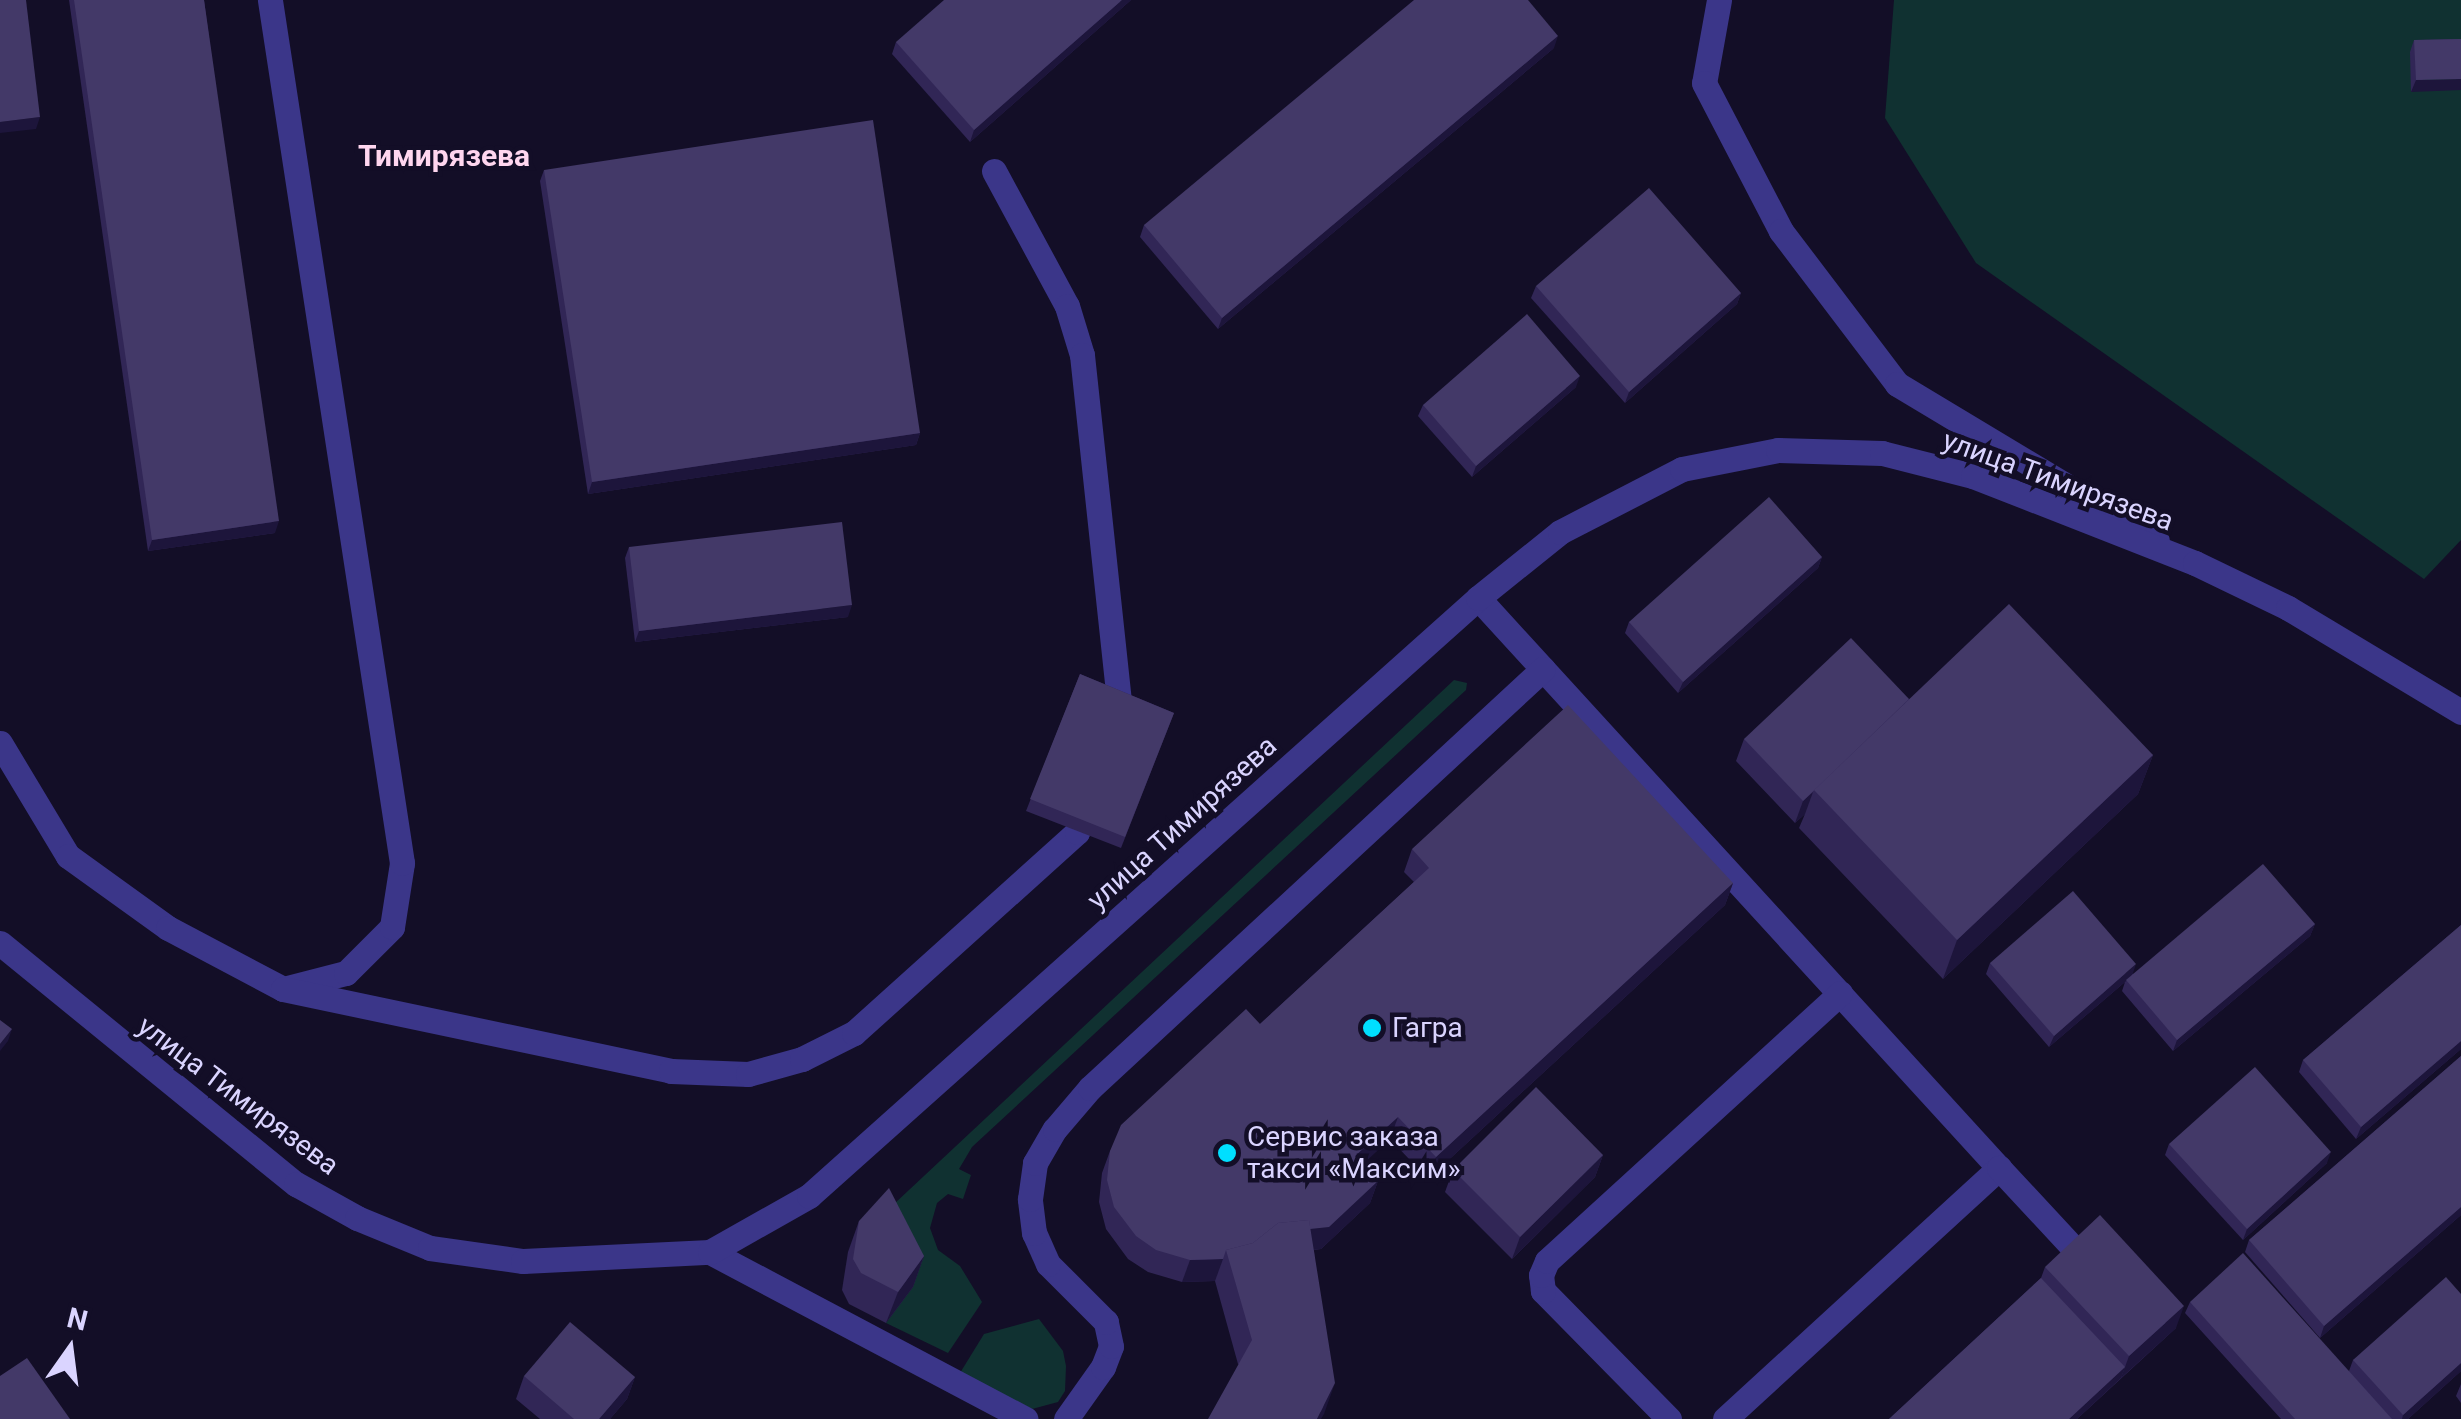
<!DOCTYPE html>
<meta charset="utf-8">
<style>
body{margin:0}
#map{position:relative;width:2461px;height:1419px;overflow:hidden;background:#130e27;font-family:Roboto,sans-serif}
div>[style]{position:absolute}
[style*='--x']{left:calc(var(--x)*1px);top:calc(var(--y)*1px);width:calc(var(--w)*1px);rotate:calc(var(--a)*1deg)}
.green>*{inset:0;background:#103131}
.service>*{height:25px;margin:-12.5px;padding:0 12.5px;transform-origin:12.5px;border-radius:12.5px;background:#3b3689}
.tertiary>*{height:25px;margin:-12.5px;padding:0 12.5px;transform-origin:12.5px;border-radius:12.5px;background:#3b3689}
.wall>*{inset:0;background:#312656}
.shaded-wall>*{inset:0;background:#1d153b}
.building>*{inset:0;background:#433968}
.dots>*{width:28px;height:28px;translate:-50% -50%;box-sizing:border-box;border:5px solid #130e27;border-radius:50%}
span{translate:-50% -50%;white-space:nowrap;text-align:center;line-height:1.15;-webkit-text-stroke:9px #130e27;paint-order:stroke}
.street-label{font-size:28px;color:#dad4ff}
.poi-label{font-size:28px;color:#dad4ff}
.left{translate:0 -50%;text-align:left}
.neighbourhood-label{font-size:30px;color:#ffd6ef;font-weight:700}
.north{position:absolute;left:20px;top:1299px;width:100px;height:100px;-webkit-text-stroke:8px #130e27;paint-order:stroke;rotate:14deg;font-size:28px;font-weight:700;line-height:40px;text-align:center;color:#dad4ff}
.north::after{content:'';display:block;margin:auto;width:35px;height:45px;background:#dad4ff;clip-path:polygon(50% 0,100% 100%,50% 72%,0 100%)}
</style>
<div id="map">
<div class="green">
<div style="clip-path:polygon(1894px 0,2461px 0,2461px 540px,2424px 579px,1976px 263px,1885px 118px)"></div>
<div style="clip-path:polygon(1454px 680px,1467px 683px,1466px 690px,972px 1147px,959px 1169px,971px 1175px,963px 1199px,948px 1194px,937px 1203px,930px 1228px,938px 1250px,960px 1266px,982px 1302px,948px 1353px,886px 1323px,878px 1219px)"></div>
<div style="clip-path:polygon(1039px 1319px,1063px 1351px,1066px 1366px,1065px 1391px,1058px 1402px,1032px 1409px,960px 1373px,984px 1334px)"></div>
</div>
<div class="service">
<div style="--x:1719;--y:0;--w:84;--a:100.2"></div>
<div style="--x:1704;--y:83;--w:167;--a:62.5"></div>
<div style="--x:1781;--y:231;--w:192;--a:52.8"></div>
<div style="--x:1897;--y:384;--w:303;--a:31"></div>
<div style="--x:994;--y:171;--w:153;--a:61.6"></div>
<div style="--x:1067;--y:306;--w:51;--a:73"></div>
<div style="--x:1082;--y:355;--w:350;--a:83.9"></div>
<div style="--x:1119;--y:703;--w:20;--a:108"></div>
<div style="--x:1478;--y:598;--w:772;--a:47.57"></div>
<div style="--x:0;--y:743;--w:132;--a:59"></div>
<div style="--x:68;--y:856;--w:123;--a:35.8"></div>
<div style="--x:168;--y:928;--w:130;--a:27.9"></div>
<div style="--x:283;--y:989;--w:65;--a:-14.3"></div>
<div style="--x:346;--y:973;--w:65;--a:-45"></div>
<div style="--x:392;--y:927;--w:65;--a:-81.1"></div>
<div style="--x:402;--y:863;--w:873;--a:-98.7"></div>
<div style="--x:283;--y:989;--w:397;--a:11.9"></div>
<div style="--x:671;--y:1071;--w:77;--a:2.2"></div>
<div style="--x:748;--y:1074;--w:56;--a:-15.5"></div>
<div style="--x:802;--y:1059;--w:58;--a:-26.6"></div>
<div style="--x:854;--y:1033;--w:300;--a:-42"></div>
<div style="--x:1077;--y:832;--w:31;--a:-73"></div>
<div style="--x:710;--y:1252;--w:357;--a:27.9"></div>
<div style="--x:1066;--y:1419;--w:64;--a:-54.6"></div>
<div style="--x:1103;--y:1367;--w:22;--a:-69"></div>
<div style="--x:1111;--y:1346;--w:25;--a:-102"></div>
<div style="--x:1106;--y:1322;--w:82;--a:-135"></div>
<div style="--x:1048;--y:1264;--w:34;--a:-114"></div>
<div style="--x:1034;--y:1233;--w:34;--a:-97"></div>
<div style="--x:1030;--y:1199;--w:36;--a:-82"></div>
<div style="--x:1035;--y:1163;--w:39;--a:-60"></div>
<div style="--x:1055;--y:1129;--w:54;--a:-49.5"></div>
<div style="--x:1090;--y:1088;--w:617;--a:-42.77"></div>
<div style="--x:1669;--y:1419;--w:180;--a:-134.5"></div>
<div style="--x:1543;--y:1291;--w:16;--a:-97"></div>
<div style="--x:1541;--y:1275;--w:15;--a:-67"></div>
<div style="--x:1547;--y:1261;--w:397;--a:-42.4"></div>
<div style="--x:1725;--y:1419;--w:372;--a:-42.5"></div>
<div style="--x:1999;--y:1168;--w:115;--a:47.1"></div>
</div>
<div class="tertiary">
<div style="--x:0;--y:943;--w:382;--a:39.2"></div>
<div style="--x:296;--y:1184;--w:70;--a:29.1"></div>
<div style="--x:357;--y:1218;--w:79;--a:22.3"></div>
<div style="--x:430;--y:1248;--w:94;--a:8"></div>
<div style="--x:523;--y:1261;--w:187;--a:-2.8"></div>
<div style="--x:710;--y:1252;--w:114;--a:-29.5"></div>
<div style="--x:809;--y:1196;--w:897;--a:-41.79"></div>
<div style="--x:1478;--y:598;--w:105;--a:-38.8"></div>
<div style="--x:1560;--y:532;--w:137;--a:-27.3"></div>
<div style="--x:1682;--y:469;--w:98;--a:-11.2"></div>
<div style="--x:1778;--y:450;--w:104;--a:1.7"></div>
<div style="--x:1882;--y:453;--w:94;--a:14.2"></div>
<div style="--x:1973;--y:476;--w:238;--a:21.4"></div>
<div style="--x:2195;--y:563;--w:103;--a:25.8"></div>
<div style="--x:2288;--y:608;--w:202;--a:31"></div>
</div>
<div class="wall">
<div style="clip-path:polygon(69px 0,204px 0,275px 533px,148px 551px)"></div>
<div style="clip-path:polygon(1131px 0,970px 142px,892px 54px,896px 42px)"></div>
<div style="clip-path:polygon(2461px 39px,2411px 92px,2410px 52px,2414px 40px)"></div>
<div style="clip-path:polygon(1554px 48px,1218px 329px,1140px 237px,1144px 225px)"></div>
<div style="clip-path:polygon(544px 170px,920px 433px,916px 445px,588px 494px,540px 181px)"></div>
<div style="clip-path:polygon(1536px 286px,1741px 293px,1737px 304px,1625px 403px,1531px 298px)"></div>
<div style="clip-path:polygon(1576px 387px,1472px 477px,1418px 416px,1423px 405px)"></div>
<div style="clip-path:polygon(629px 547px,848px 617px,635px 642px,625px 558px)"></div>
<div style="clip-path:polygon(1822px 557px,1818px 568px,1678px 693px,1625px 633px,1629px 622px)"></div>
<div style="clip-path:polygon(1080px 674px,1174px 713px,1121px 848px,1026px 811px)"></div>
<div style="clip-path:polygon(1909px 699px,2153px 755px,2138px 794px,1943px 979px,1799px 828px,1805px 814px,1795px 823px,1736px 761px,1744px 739px)"></div>
<div style="clip-path:polygon(1412px 849px,1733px 883px,1725px 905px,1428px 1179px,1390px 1139px,1362px 1164px,1378px 1181px,1370px 1203px,1321px 1249px,1314px 1250px,1324px 1414px,1238px 1364px,1215px 1281px,1182px 1282px,1148px 1272px,1128px 1259px,1106px 1229px,1099px 1202px,1102px 1173px,1110px 1151px,1260px 1024px,1414px 882px,1404px 872px)"></div>
<div style="clip-path:polygon(2315px 924px,2310px 936px,2173px 1051px,2122px 991px,2125px 982px,2049px 1047px,1986px 974px,1990px 963px,2133px 974px)"></div>
<div style="clip-path:polygon(2461px 925px,2461px 1049px,2356px 1139px,2299px 1072px,2303px 1060px)"></div>
<div style="clip-path:polygon(2461px 1056px,2461px 1215px,2320px 1338px,2245px 1252px,2249px 1240px)"></div>
<div style="clip-path:polygon(2169px 1144px,2327px 1163px,2243px 1240px,2165px 1155px)"></div>
<div style="clip-path:polygon(1603px 1155px,1595px 1177px,1512px 1259px,1445px 1192px,1453px 1170px)"></div>
<div style="clip-path:polygon(859px 1221px,924px 1256px,913px 1287px,886px 1323px,849px 1304px,842px 1290px,848px 1252px)"></div>
<div style="clip-path:polygon(2045px 1267px,2176px 1328px,2077px 1419px,1889px 1419px,2041px 1278px)"></div>
<div style="clip-path:polygon(2461px 1294px,2461px 1371px,2408px 1419px,2281px 1419px,2185px 1313px,2190px 1302px,2349px 1371px,2353px 1360px)"></div>
<div style="clip-path:polygon(524px 1376px,635px 1377px,627px 1399px,610px 1419px,540px 1419px,516px 1399px)"></div>
<div style="clip-path:polygon(2461px 1384px,2461px 1403px,2456px 1396px)"></div>
</div>
<div class="shaded-wall">
<div style="clip-path:polygon(1122px 0,1131px 0,970px 142px,974px 130px)"></div>
<div style="clip-path:polygon(1558px 36px,1554px 48px,1218px 329px,1222px 318px)"></div>
<div style="clip-path:polygon(2461px 79px,2461px 90px,2411px 92px,2416px 80px)"></div>
<div style="clip-path:polygon(40px 117px,36px 129px,0 133px,0 122px)"></div>
<div style="clip-path:polygon(1741px 293px,1737px 304px,1625px 403px,1629px 392px)"></div>
<div style="clip-path:polygon(1580px 376px,1576px 387px,1472px 477px,1476px 466px)"></div>
<div style="clip-path:polygon(920px 433px,916px 445px,588px 494px,592px 482px)"></div>
<div style="clip-path:polygon(279px 521px,275px 533px,148px 551px,152px 540px)"></div>
<div style="clip-path:polygon(1822px 557px,1818px 568px,1678px 693px,1683px 682px)"></div>
<div style="clip-path:polygon(852px 605px,848px 617px,635px 642px,639px 631px)"></div>
<div style="clip-path:polygon(2153px 755px,2138px 794px,1943px 979px,1957px 940px)"></div>
<div style="clip-path:polygon(1813px 792px,1805px 814px,1795px 823px,1803px 801px)"></div>
<div style="clip-path:polygon(1733px 883px,1725px 905px,1428px 1179px,1436px 1157px)"></div>
<div style="clip-path:polygon(2315px 924px,2310px 936px,2173px 1051px,2177px 1040px)"></div>
<div style="clip-path:polygon(2136px 964px,2132px 976px,2049px 1047px,2054px 1036px)"></div>
<div style="clip-path:polygon(12px 1029px,8px 1041px,0 1051px,0 1044px)"></div>
<div style="clip-path:polygon(2461px 1041px,2461px 1049px,2356px 1139px,2361px 1127px)"></div>
<div style="clip-path:polygon(1398px 1117px,1390px 1139px,1347px 1179px,1355px 1156px)"></div>
<div style="clip-path:polygon(2331px 1152px,2327px 1163px,2243px 1240px,2247px 1229px)"></div>
<div style="clip-path:polygon(1603px 1155px,1595px 1177px,1512px 1259px,1520px 1237px)"></div>
<div style="clip-path:polygon(1378px 1181px,1370px 1203px,1321px 1249px,1267px 1255px)"></div>
<div style="clip-path:polygon(2461px 1207px,2461px 1215px,2320px 1338px,2324px 1326px)"></div>
<div style="clip-path:polygon(924px 1256px,913px 1287px,886px 1323px,898px 1292px)"></div>
<div style="clip-path:polygon(1223px 1259px,1215px 1281px,1182px 1282px,1190px 1260px)"></div>
<div style="clip-path:polygon(2184px 1306px,2176px 1328px,2121px 1378px,2129px 1356px)"></div>
<div style="clip-path:polygon(2461px 1363px,2461px 1371px,2408px 1419px,2402px 1419px,2403px 1415px)"></div>
<div style="clip-path:polygon(2125px 1367px,2121px 1378px,2077px 1419px,2069px 1419px)"></div>
<div style="clip-path:polygon(635px 1377px,627px 1399px,610px 1419px,599px 1419px)"></div>
<div style="clip-path:polygon(1335px 1383px,1324px 1414px,1321px 1419px,1317px 1419px)"></div>
</div>
<div class="building">
<div style="clip-path:polygon(0 0,26px 0,40px 117px,0 122px)"></div>
<div style="clip-path:polygon(74px 0,204px 0,279px 521px,152px 540px)"></div>
<div style="clip-path:polygon(944px 0,1122px 0,974px 130px,896px 42px)"></div>
<div style="clip-path:polygon(1414px 0,1528px 0,1558px 36px,1222px 318px,1144px 225px)"></div>
<div style="clip-path:polygon(2461px 39px,2461px 79px,2416px 80px,2414px 40px)"></div>
<div style="clip-path:polygon(873px 120px,920px 433px,592px 482px,544px 170px)"></div>
<div style="clip-path:polygon(1649px 188px,1741px 293px,1629px 392px,1536px 286px)"></div>
<div style="clip-path:polygon(1527px 314px,1580px 376px,1476px 466px,1423px 405px)"></div>
<div style="clip-path:polygon(1769px 497px,1822px 557px,1683px 682px,1629px 622px)"></div>
<div style="clip-path:polygon(842px 522px,852px 605px,639px 631px,629px 547px)"></div>
<div style="clip-path:polygon(2009px 604px,2153px 755px,1957px 940px,1814px 790px)"></div>
<div style="clip-path:polygon(1851px 638px,1909px 699px,1803px 801px,1744px 739px)"></div>
<div style="clip-path:polygon(1080px 674px,1174px 713px,1125px 837px,1030px 799px)"></div>
<div style="clip-path:polygon(1568px 705px,1733px 883px,1436px 1157px,1398px 1117px,1355px 1156px,1378px 1181px,1329px 1227px,1310px 1229px,1309px 1220px,1278px 1223px,1253px 1243px,1226px 1250px,1223px 1259px,1190px 1260px,1156px 1250px,1136px 1236px,1114px 1207px,1107px 1180px,1110px 1151px,1121px 1125px,1246px 1009px,1260px 1024px,1429px 868px,1412px 849px)"></div>
<div style="clip-path:polygon(2263px 864px,2315px 924px,2177px 1040px,2126px 980px)"></div>
<div style="clip-path:polygon(2073px 891px,2136px 964px,2054px 1036px,1990px 963px)"></div>
<div style="clip-path:polygon(2461px 925px,2461px 1041px,2361px 1127px,2303px 1060px)"></div>
<div style="clip-path:polygon(0 1020px,12px 1029px,0 1044px)"></div>
<div style="clip-path:polygon(2461px 1056px,2461px 1207px,2324px 1326px,2249px 1240px)"></div>
<div style="clip-path:polygon(2255px 1067px,2331px 1152px,2247px 1229px,2169px 1144px)"></div>
<div style="clip-path:polygon(1536px 1087px,1603px 1155px,1520px 1237px,1453px 1170px)"></div>
<div style="clip-path:polygon(889px 1188px,924px 1256px,898px 1292px,861px 1273px,853px 1259px,859px 1221px)"></div>
<div style="clip-path:polygon(2100px 1215px,2184px 1306px,2129px 1356px,2045px 1267px)"></div>
<div style="clip-path:polygon(1309px 1220px,1335px 1383px,1317px 1419px,1208px 1419px,1252px 1340px,1226px 1250px,1253px 1243px,1278px 1223px)"></div>
<div style="clip-path:polygon(2243px 1253px,2392px 1419px,2295px 1419px,2190px 1302px)"></div>
<div style="clip-path:polygon(2446px 1277px,2461px 1294px,2461px 1363px,2403px 1415px,2353px 1360px)"></div>
<div style="clip-path:polygon(2041px 1278px,2125px 1367px,2069px 1419px,1889px 1419px)"></div>
<div style="clip-path:polygon(570px 1322px,635px 1377px,599px 1419px,574px 1419px,524px 1376px)"></div>
<div style="clip-path:polygon(27px 1358px,70px 1419px,0 1419px,0 1376px)"></div>
</div>
<div class="dots">
<div style="left:1372px;top:1028px;background:#00dfff"></div>
<div style="left:1227px;top:1153px;background:#00dfff"></div>
</div>
<div class="street-label">
<span style="left:2058px;top:481px;rotate:20deg">улица Тимирязева</span>
<span style="left:1182px;top:823px;rotate:-42deg">улица Тимирязева</span>
<span style="left:238px;top:1096px;rotate:37deg">улица Тимирязева</span>
</div>
<div class="poi-label">
<span class="left" style="left:1392px;top:1028px">Гагра</span>
<span class="left" style="left:1247px;top:1153px">Сервис заказа<br>такси «Максим»</span>
</div>
<div class="neighbourhood-label">
<span style="left:444px;top:156px">Тимирязева</span>
</div>
<div class="north">N</div>
</div>
